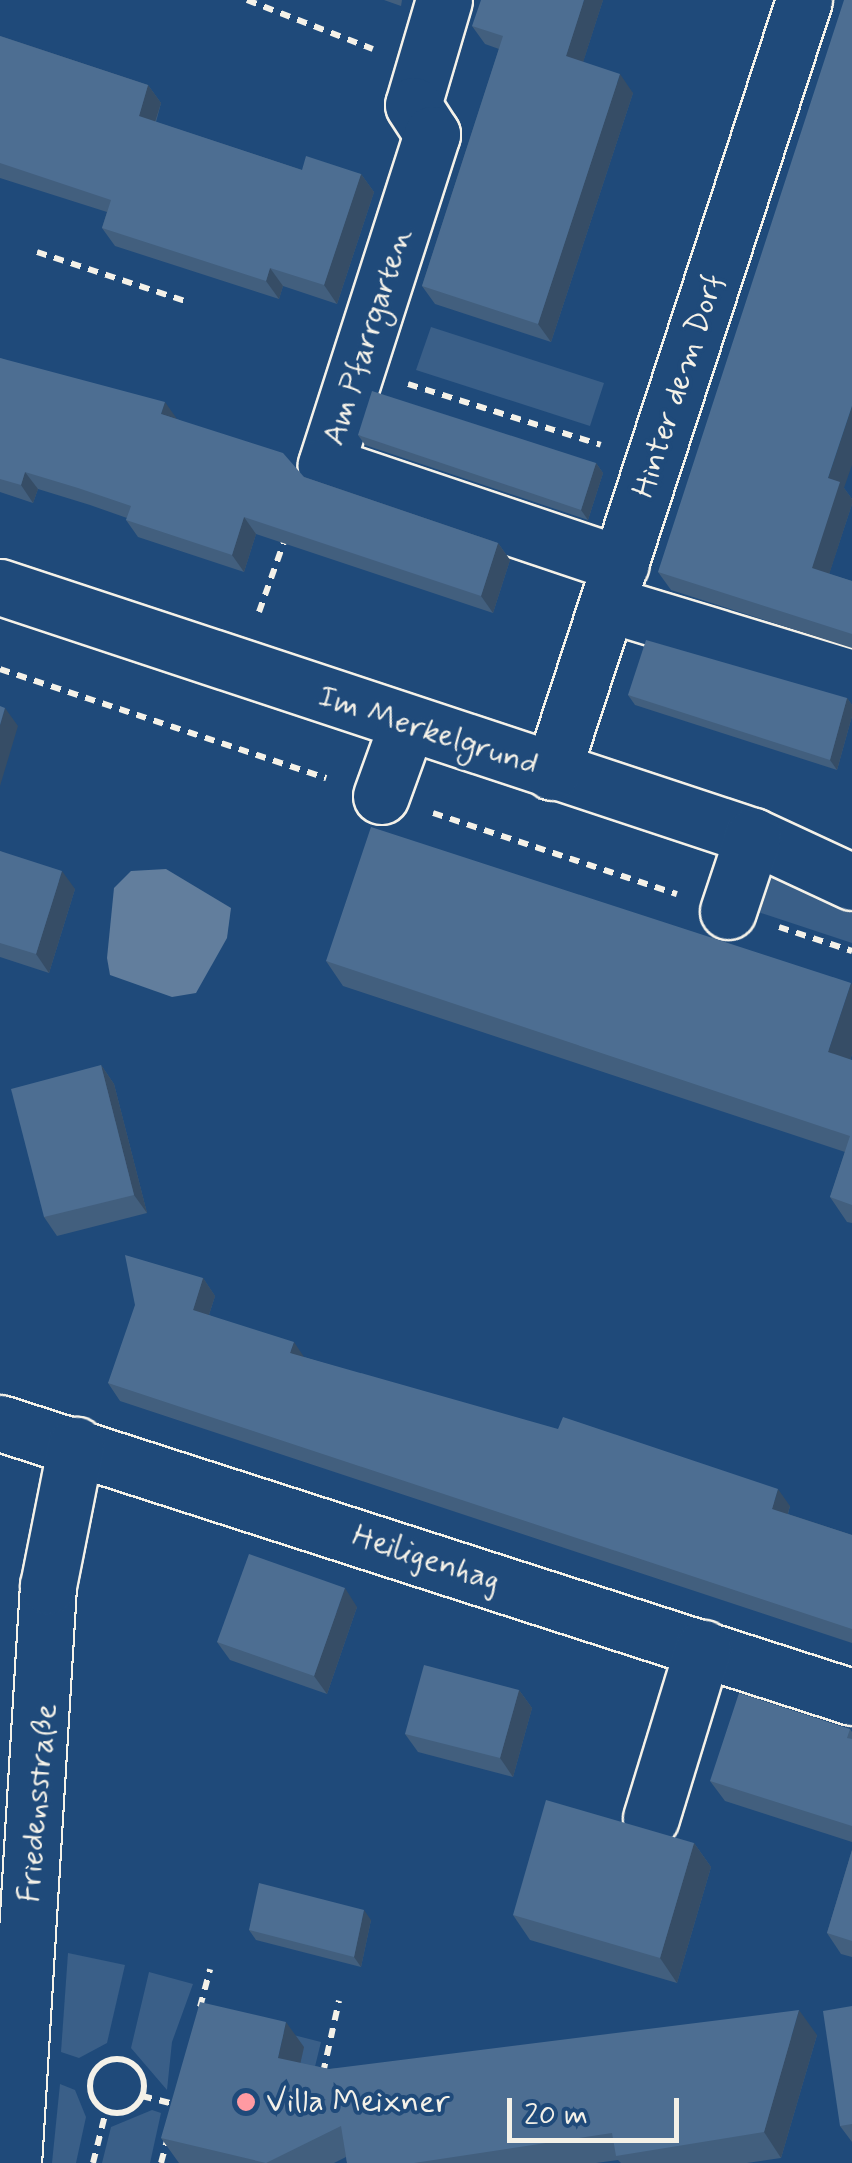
<!DOCTYPE html>
<meta charset="utf-8">
<style>
body{margin:0}
#map{position:relative;width:852px;height:2163px;overflow:hidden;background:#1f4a7a;font-family:Mynerve,sans-serif}
div>[style]{position:absolute}
[style*='--x']{left:calc(var(--x)*1px);top:calc(var(--y)*1px);width:calc(var(--w)*1px);rotate:calc(var(--a)*1deg)}
.green>*{inset:0;background:#3a5f88}
.water>*{inset:0;background:#627e9d}
.path>*{height:6px;margin-top:-3px;transform-origin:0;background:repeating-linear-gradient(90deg,#f4f1e8 0 10px,transparent 0 18px)}
.path>.ring{margin:-3px;padding:0;box-sizing:content-box;background:none;border:6px solid #f4f1e8;border-radius:50%}
.roads{filter:drop-shadow(2px 0 #f4f1e8) drop-shadow(-2px 0 #f4f1e8) drop-shadow(0 2px #f4f1e8) drop-shadow(0 -2px #f4f1e8)}
.minor>*{height:55px;margin:-27.5px;padding:0 27.5px;transform-origin:27.5px;border-radius:27.5px;background:#1f4a7a}
.wall>*{inset:0;background:#425f7e}
.shaded-wall>*{inset:0;background:#364d66}
.building>*{inset:0;background:#4d6e92}
.dots>*{width:28px;height:28px;translate:-50% -50%;box-sizing:border-box;border:5px solid #1f4a7a;border-radius:50%}
span{translate:-50% -50%;white-space:nowrap;text-align:center;line-height:1.15;-webkit-text-stroke:8px #1f4a7a;paint-order:stroke}
.street-label{font-size:32px;color:#f4f1e8}
.poi-label{font-size:32px;color:#f4f1e8}
.left{translate:0 -50%;text-align:left}
.scale{position:absolute;left:507px;top:2098px;width:172px;height:45px;box-sizing:border-box;border:5px solid #f4f1e8;border-top:0;padding-left:12px;font-size:30px;line-height:35px;white-space:nowrap;color:#f4f1e8;-webkit-text-stroke:8px #1f4a7a;paint-order:stroke}
</style>
<div id="map">
<div class="green">
<div style="clip-path:polygon(431px 327px,604px 383px,590px 426px,416px 370px)"></div>
<div style="clip-path:polygon(773px 872px,852px 913px,852px 943px,758px 912px)"></div>
<div style="clip-path:polygon(68px 1953px,125px 1965px,107px 2043px,79px 2058px,61px 2052px)"></div>
<div style="clip-path:polygon(149px 1972px,193px 1984px,172px 2042px,167px 2090px,131px 2048px)"></div>
<div style="clip-path:polygon(211px 2014px,321px 2042px,310px 2087px,296px 2083px,303px 2047px)"></div>
<div style="clip-path:polygon(60px 2084px,75px 2090px,86px 2117px,76px 2163px,52px 2163px)"></div>
<div style="clip-path:polygon(152px 2110px,161px 2113px,150px 2163px,102px 2163px,111px 2127px)"></div>
</div>
<div class="water">
<div style="clip-path:polygon(166px 869px,231px 908px,227px 938px,196px 993px,172px 997px,110px 975px,107px 958px,114px 888px,131px 871px)"></div>
</div>
<div class="path">
<div style="--x:247;--y:0;--w:135;--a:21.3"></div>
<div style="--x:37;--y:252;--w:156;--a:18.3"></div>
<div style="--x:408;--y:384;--w:202;--a:17.5"></div>
<div style="--x:259;--y:612;--w:77;--a:-70.4"></div>
<div style="--x:0;--y:669;--w:344;--a:18.5"></div>
<div style="--x:433;--y:813;--w:257;--a:18.4"></div>
<div style="--x:779;--y:927;--w:77;--a:18.2"></div>
<div style="--x:200;--y:2007;--w:39;--a:-75"></div>
<div class="ring" style="left:90px;top:2059px;width:48px;height:48px"></div>
<div style="--x:323;--y:2073;--w:74;--a:-77.5"></div>
<div style="--x:142;--y:2096;--w:34;--a:14"></div>
<div style="--x:93;--y:2163;--w:54;--a:-76"></div>
<div style="--x:161;--y:2163;--w:24;--a:-75"></div>
</div>
<div class="roads">
<div class="minor">
<div style="--x:444;--y:0;--w:109;--a:106.4"></div>
<div style="--x:413;--y:105;--w:35;--a:57"></div>
<div style="--x:432;--y:134;--w:348;--a:107.8"></div>
<div style="--x:326;--y:465;--w:311;--a:18.6"></div>
<div style="--x:0;--y:587;--w:793;--a:18.3"></div>
<div style="--x:753;--y:836;--w:109;--a:24.9"></div>
<div style="--x:608;--y:604;--w:255;--a:16.9"></div>
<div style="--x:552;--y:772;--w:812;--a:-71.92"></div>
<div style="--x:381;--y:796;--w:77;--a:-70.1"></div>
<div style="--x:728;--y:911;--w:79;--a:-71.6"></div>
<div style="--x:0;--y:1423;--w:895;--a:17.83"></div>
<div style="--x:651;--y:1818;--w:178;--a:-73"></div>
<div style="--x:13;--y:2163;--w:578;--a:-86.53"></div>
<div style="--x:48;--y:1586;--w:144;--a:-78.8"></div>
</div>
</div>
<div class="wall">
<div style="clip-path:polygon(384px 0,402px 0,401px 6px)"></div>
<div style="clip-path:polygon(603px 0,583px 62px,633px 93px,551px 342px,435px 304px,422px 286px,499px 49px,485px 44px,472px 26px)"></div>
<div style="clip-path:polygon(0 36px,148px 85px,161px 103px,156px 122px,302px 170px,361px 174px,374px 192px,337px 304px,283px 286px,279px 299px,115px 246px,102px 228px,107px 212px,0 178px)"></div>
<div style="clip-path:polygon(0 358px,177px 419px,304px 477px,498px 543px,510px 560px,493px 613px,256px 534px,244px 572px,138px 537px,126px 520px,127px 518px,90px 505px,38px 489px,33px 503px,0 492px)"></div>
<div style="clip-path:polygon(358px 435px,596px 463px,603px 473px,588px 520px,365px 445px)"></div>
<div style="clip-path:polygon(844px 488px,852px 499px,852px 504px,829px 574px,852px 581px,852px 648px,671px 590px,658px 572px)"></div>
<div style="clip-path:polygon(628px 695px,847px 698px,852px 705px,852px 716px,837px 770px,635px 705px)"></div>
<div style="clip-path:polygon(0 851px,75px 889px,49px 973px,0 957px)"></div>
<div style="clip-path:polygon(326px 961px,852px 1054px,850px 1060px,852px 1060px,852px 1223px,847px 1222px,830px 1197px,845px 1152px,343px 986px)"></div>
<div style="clip-path:polygon(101px 1065px,114px 1084px,147px 1213px,57px 1236px,44px 1217px)"></div>
<div style="clip-path:polygon(203px 1278px,215px 1296px,209px 1315px,304px 1357px,790px 1506px,788px 1514px,852px 1535px,852px 1643px,120px 1401px,108px 1383px)"></div>
<div style="clip-path:polygon(357px 1607px,327px 1694px,230px 1660px,217px 1642px)"></div>
<div style="clip-path:polygon(519px 1690px,532px 1708px,513px 1777px,418px 1752px,405px 1734px)"></div>
<div style="clip-path:polygon(850px 1729px,852px 1732px,852px 1842px,725px 1801px,710px 1781px)"></div>
<div style="clip-path:polygon(694px 1843px,711px 1867px,677px 1983px,530px 1940px,513px 1915px)"></div>
<div style="clip-path:polygon(852px 1850px,852px 1957px,841px 1954px,827px 1933px)"></div>
<div style="clip-path:polygon(371px 1920px,361px 1967px,256px 1940px,249px 1930px)"></div>
<div style="clip-path:polygon(852px 2006px,852px 2142px,840px 2126px)"></div>
<div style="clip-path:polygon(817px 2035px,781px 2158px,747px 2163px,621px 2163px,618px 2160px,596px 2163px,347px 2163px,346px 2157px,334px 2163px,179px 2163px,161px 2138px,304px 2047px,300px 2063px,329px 2069px)"></div>
</div>
<div class="shaded-wall">
<div style="clip-path:polygon(584px 0,603px 0,579px 75px,566px 56px)"></div>
<div style="clip-path:polygon(620px 74px,633px 93px,551px 342px,538px 324px)"></div>
<div style="clip-path:polygon(148px 85px,161px 103px,151px 135px,139px 116px)"></div>
<div style="clip-path:polygon(361px 174px,374px 192px,337px 304px,324px 285px)"></div>
<div style="clip-path:polygon(270px 268px,283px 286px,279px 299px,266px 281px)"></div>
<div style="clip-path:polygon(165px 402px,177px 419px,161px 414px)"></div>
<div style="clip-path:polygon(852px 406px,852px 465px,844px 488px,852px 499px,852px 504px,825px 587px,812px 568px,828px 478px)"></div>
<div style="clip-path:polygon(596px 463px,603px 473px,588px 520px,581px 510px)"></div>
<div style="clip-path:polygon(25px 472px,38px 489px,33px 503px,21px 485px)"></div>
<div style="clip-path:polygon(244px 517px,256px 534px,244px 572px,232px 555px)"></div>
<div style="clip-path:polygon(498px 543px,510px 560px,493px 613px,481px 596px)"></div>
<div style="clip-path:polygon(847px 698px,852px 705px,852px 716px,837px 770px,830px 760px)"></div>
<div style="clip-path:polygon(5px 708px,18px 726px,0 786px,0 725px)"></div>
<div style="clip-path:polygon(62px 871px,75px 889px,49px 973px,36px 954px)"></div>
<div style="clip-path:polygon(851px 983px,852px 985px,852px 1054px,845px 1076px,828px 1052px)"></div>
<div style="clip-path:polygon(101px 1065px,114px 1084px,147px 1213px,134px 1195px)"></div>
<div style="clip-path:polygon(203px 1278px,215px 1296px,205px 1327px,193px 1310px)"></div>
<div style="clip-path:polygon(294px 1342px,306px 1360px,290px 1353px)"></div>
<div style="clip-path:polygon(778px 1489px,790px 1506px,784px 1526px,772px 1509px)"></div>
<div style="clip-path:polygon(345px 1588px,357px 1607px,327px 1694px,314px 1676px)"></div>
<div style="clip-path:polygon(519px 1690px,532px 1708px,513px 1777px,500px 1758px)"></div>
<div style="clip-path:polygon(694px 1843px,711px 1867px,677px 1983px,660px 1958px)"></div>
<div style="clip-path:polygon(364px 1910px,371px 1920px,361px 1967px,354px 1957px)"></div>
<div style="clip-path:polygon(799px 2010px,817px 2035px,781px 2158px,764px 2132px)"></div>
<div style="clip-path:polygon(286px 2022px,304px 2047px,296px 2083px,278px 2058px)"></div>
</div>
<div class="building">
<div style="clip-path:polygon(481px 0,584px 0,566px 56px,620px 74px,538px 324px,422px 286px,503px 36px,472px 26px)"></div>
<div style="clip-path:polygon(844px 0,852px 0,852px 406px,828px 478px,840px 482px,812px 568px,852px 581px,852px 634px,658px 572px)"></div>
<div style="clip-path:polygon(0 36px,148px 85px,139px 116px,302px 170px,306px 156px,361px 174px,324px 285px,270px 268px,266px 281px,102px 228px,111px 200px,0 163px)"></div>
<div style="clip-path:polygon(0 358px,165px 402px,161px 414px,283px 453px,304px 477px,498px 543px,481px 596px,244px 517px,232px 555px,126px 520px,131px 506px,78px 488px,25px 472px,21px 485px,0 479px)"></div>
<div style="clip-path:polygon(372px 391px,596px 463px,581px 510px,358px 435px)"></div>
<div style="clip-path:polygon(646px 640px,847px 698px,830px 760px,628px 695px)"></div>
<div style="clip-path:polygon(0 706px,5px 708px,0 725px)"></div>
<div style="clip-path:polygon(371px 827px,851px 983px,828px 1052px,852px 1060px,852px 1205px,830px 1197px,850px 1136px,326px 961px)"></div>
<div style="clip-path:polygon(0 851px,62px 871px,36px 954px,0 943px)"></div>
<div style="clip-path:polygon(101px 1065px,134px 1195px,44px 1217px,11px 1089px)"></div>
<div style="clip-path:polygon(125px 1255px,203px 1278px,193px 1310px,294px 1342px,290px 1353px,558px 1429px,563px 1417px,778px 1489px,772px 1509px,852px 1535px,852px 1629px,108px 1383px,135px 1305px)"></div>
<div style="clip-path:polygon(249px 1554px,345px 1588px,314px 1676px,217px 1642px)"></div>
<div style="clip-path:polygon(424px 1665px,519px 1690px,500px 1758px,405px 1734px)"></div>
<div style="clip-path:polygon(739px 1693px,850px 1729px,847px 1738px,852px 1739px,852px 1826px,710px 1781px)"></div>
<div style="clip-path:polygon(546px 1800px,694px 1843px,660px 1958px,513px 1915px)"></div>
<div style="clip-path:polygon(852px 1850px,852px 1941px,827px 1933px)"></div>
<div style="clip-path:polygon(259px 1883px,364px 1910px,354px 1957px,249px 1930px)"></div>
<div style="clip-path:polygon(200px 2002px,286px 2022px,278px 2058px,329px 2069px,799px 2010px,764px 2132px,616px 2156px,612px 2133px,414px 2163px,347px 2163px,341px 2126px,266px 2163px,161px 2138px)"></div>
<div style="clip-path:polygon(852px 2006px,852px 2124px,840px 2126px,823px 2011px)"></div>
</div>
<div class="dots">
<div style="left:246px;top:2102px;background:#ff9aa2"></div>
</div>
<div class="street-label">
<span style="left:368px;top:337px;rotate:-72deg">Am Pfarrgarten</span>
<span style="left:679px;top:386px;rotate:-72deg">Hinter dem Dorf</span>
<span style="left:428px;top:731px;rotate:18deg">Im Merkelgrund</span>
<span style="left:426px;top:1559px;rotate:18deg">Heiligenhag</span>
<span style="left:38px;top:1803px;rotate:-85deg">Friedensstraße</span>
</div>
<div class="poi-label">
<span class="left" style="left:266px;top:2102px">Villa Meixner</span>
</div>
<div class="scale">20 m</div>
</div>
